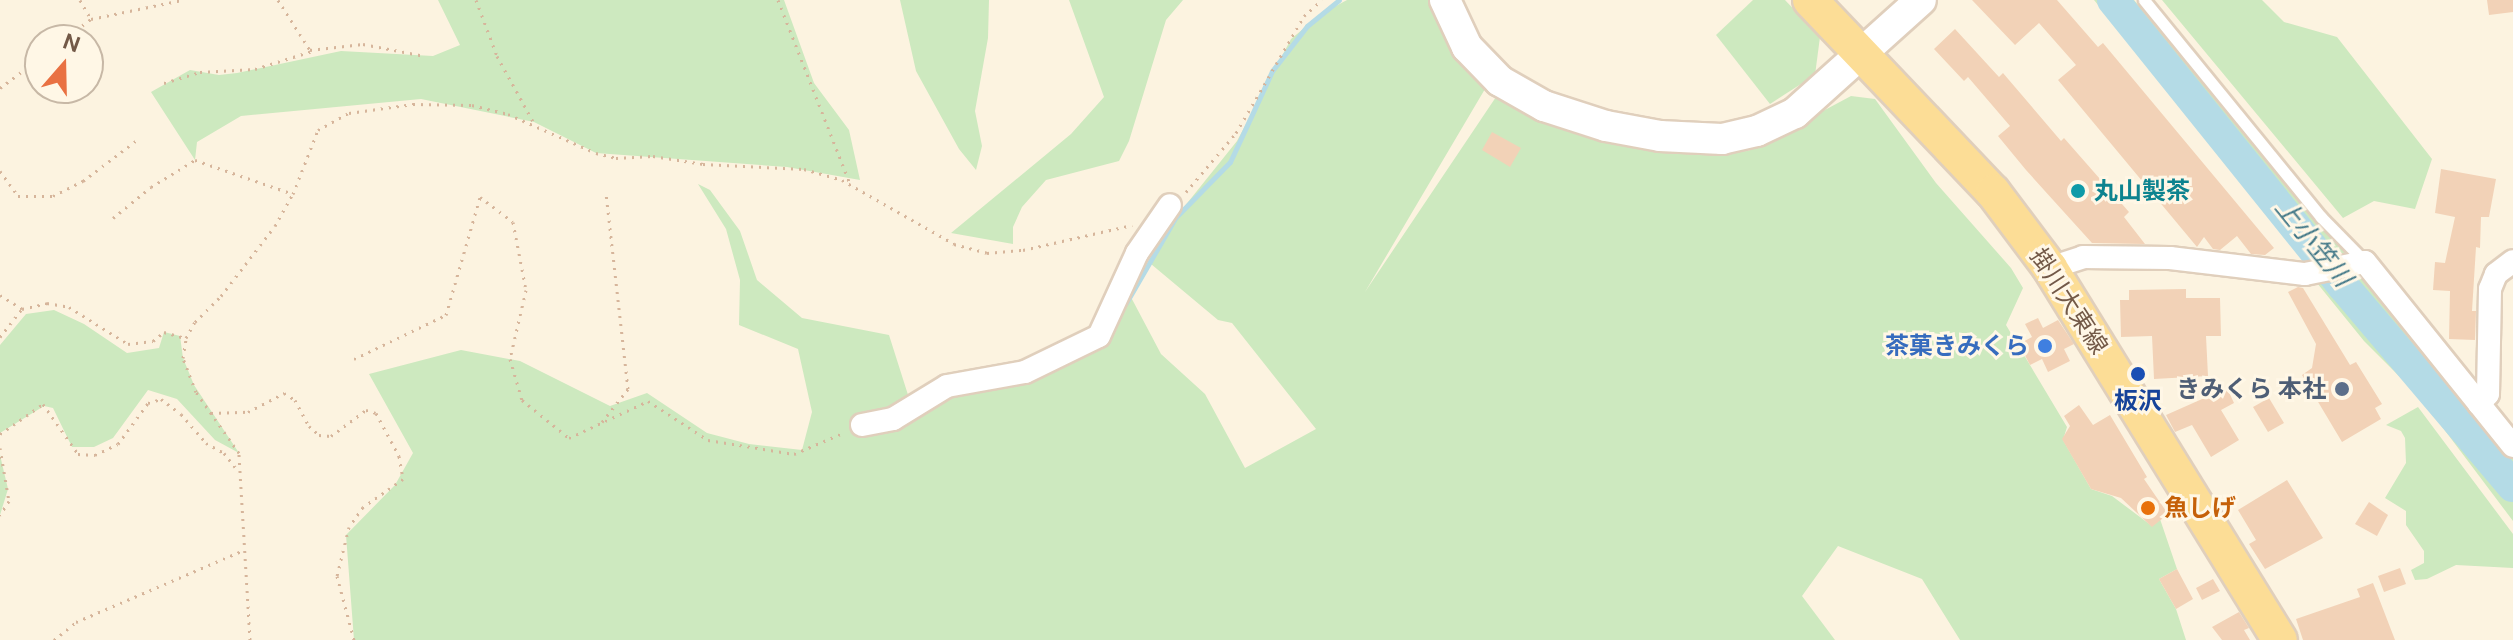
<!DOCTYPE html>
<meta charset="utf-8">
<style>
body{margin:0}
#map{position:relative;width:2513px;height:640px;overflow:hidden;background:#fcf3e0;font-family:"DM Sans","Noto Sans JP",sans-serif}
div>[style]{position:absolute}
[style*='--x']{left:calc(var(--x)*1px);top:calc(var(--y)*1px);width:calc(var(--w)*1px);rotate:calc(var(--a)*1deg)}
.green>*{inset:0;background:#cde9bf}
.stream>*{height:5px;margin:-2.5px;padding:0 2.5px;transform-origin:2.5px;border-radius:2.5px;background:#b4dbe6}
.river>*{height:32px;margin:-16px;padding:0 16px;transform-origin:16px;border-radius:16px;background:#b4dbe6}
.building>*{inset:0;background:#f2d2b7}
.path>*{height:3px;margin-top:-1.5px;transform-origin:0;background:repeating-linear-gradient(90deg,#d6b59b 0 2px,transparent 0 8px)}
.roads{filter:drop-shadow(2px 0 #e0cfbc) drop-shadow(-2px 0 #e0cfbc) drop-shadow(0 2px #e0cfbc) drop-shadow(0 -2px #e0cfbc)}
.lane>*{height:11px;margin:-5.5px;padding:0 5.5px;transform-origin:5.5px;border-radius:5.5px;background:#fff}
.street>*{height:22px;margin:-11px;padding:0 11px;transform-origin:11px;border-radius:11px;background:#fff}
.secondary>*{height:30px;margin:-15px;padding:0 15px;transform-origin:15px;border-radius:15px;background:#fff}
.primary>*{height:34px;margin:-17px;padding:0 17px;transform-origin:17px;border-radius:17px;background:#fcdd96}
.dots>*{width:22px;height:22px;translate:-50% -50%;box-sizing:border-box;border:4px solid #fff7e6;border-radius:50%}
span{translate:-50% -50%;white-space:nowrap;text-align:center;line-height:1.15;-webkit-text-stroke:6px #fff7e6;paint-order:stroke}
.culture-label{font-size:24px;color:#0d838f;font-weight:700}
.left{translate:0 -50%;text-align:left}
.street-label{font-size:24px;color:#735947}
.shop-label{font-size:24px;color:#366cbe;font-weight:700}
.right{translate:-100% -50%;text-align:right}
.service-label{font-size:24px;color:#4e5e75;font-weight:700}
.transit-label{font-size:24px;color:#164399;font-weight:700}
.food-label{font-size:24px;color:#c56008;font-weight:700}
.water-label{font-size:26px;color:#417787;font-style:italic}
.north{position:absolute;left:24px;top:24px;width:80px;height:80px;box-sizing:border-box;background:#fff7e6;border:2px solid #c7b8a6;border-radius:50%;rotate:20deg;font-size:22px;font-weight:700;line-height:32px;text-align:center;color:#735947}
.north::after{content:'';display:block;margin:auto;width:28px;height:36px;background:#e97142;clip-path:polygon(50% 0,100% 100%,50% 72%,0 100%)}
</style>
<div id="map">
<div class="green">
<div style="clip-path:polygon(438px 0,784px 0,814px 83px,849px 130px,860px 180px,787px 167px,596px 153px,534px 122px,421px 99px,241px 116px,197px 142px,195px 160px,151px 92px,190px 70px,219px 75px,237px 73px,341px 51px,433px 56px,460px 45px)"></div>
<div style="clip-path:polygon(900px 0,989px 0,988px 38px,975px 111px,982px 146px,976px 170px,959px 149px,916px 71px)"></div>
<div style="clip-path:polygon(1069px 0,1183px 0,1166px 20px,1129px 141px,1119px 161px,1046px 180px,1022px 207px,1013px 227px,1013px 244px,951px 233px,1071px 134px,1104px 97px)"></div>
<div style="clip-path:polygon(1347px 0,1429px 0,1452px 55px,1485px 89px,1365px 292px,1498px 94px,1624px 142px,1678px 154px,1748px 151px,1851px 96px,1875px 99px,1936px 183px,2011px 268px,2023px 288px,2006px 325px,2067px 427px,2063px 440px,2091px 489px,2112px 496px,2152px 526px,2160px 519px,2177px 569px,2159px 579px,2176px 609px,2186px 640px,1960px 640px,1922px 579px,1838px 546px,1802px 596px,1835px 640px,354px 640px,346px 535px,395px 485px,413px 453px,369px 374px,461px 350px,520px 361px,610px 406px,647px 393px,707px 433px,749px 444px,802px 450px,812px 412px,798px 349px,739px 325px,740px 280px,726px 229px,698px 184px,710px 190px,740px 231px,757px 280px,802px 318px,889px 335px,909px 398px,1099px 336px,1124px 284px,1161px 354px,1205px 394px,1245px 468px,1316px 429px,1232px 323px,1218px 320px,1151px 264px,1168px 227px,1237px 141px,1291px 39px,1321px 14px)"></div>
<div style="clip-path:polygon(1753px 0,1785px 0,1820px 37px,1815px 75px,1770px 104px,1716px 35px)"></div>
<div style="clip-path:polygon(2094px 0,2134px 0,2513px 451px,2513px 521px,2419px 396px,2364px 341px,2317px 283px,2298px 249px)"></div>
<div style="clip-path:polygon(2162px 0,2262px 0,2284px 22px,2337px 37px,2432px 159px,2415px 209px,2374px 201px,2343px 218px)"></div>
<div style="clip-path:polygon(54px 310px,84px 324px,127px 353px,159px 348px,164px 332px,180px 336px,183px 358px,194px 385px,239px 453px,215px 440px,177px 399px,148px 390px,113px 438px,94px 447px,72px 447px,53px 408px,44px 406px,0 433px,0 345px,26px 314px)"></div>
<div style="clip-path:polygon(2418px 407px,2513px 534px,2513px 568px,2456px 565px,2427px 579px,2415px 580px,2411px 570px,2424px 563px,2424px 551px,2406px 525px,2406px 511px,2385px 498px,2406px 463px,2405px 438px,2401px 431px,2386px 425px)"></div>
<div style="clip-path:polygon(0 455px,8px 489px,0 515px)"></div>
</div>
<div class="stream">
<div style="--x:1126;--y:303;--w:98;--a:-60"></div>
<div style="--x:1175;--y:218;--w:78;--a:-45.5"></div>
<div style="--x:1230;--y:162;--w:100;--a:-65.2"></div>
<div style="--x:1272;--y:71;--w:57;--a:-52.1"></div>
<div style="--x:1307;--y:26;--w:41;--a:-39.1"></div>
</div>
<div class="river">
<div style="--x:2113;--y:0;--w:368;--a:51.2"></div>
<div style="--x:2344;--y:287;--w:261;--a:49.7"></div>
</div>
<div class="building">
<div style="clip-path:polygon(1972px 0,2057px 0,2098px 47px,2103px 43px,2274px 248px,2265px 255px,2251px 254px,2237px 236px,2220px 250px,2213px 249px,2204px 237px,2197px 247px,2058px 80px,2076px 65px,2039px 23px,2015px 45px)"></div>
<div style="clip-path:polygon(2487px 0,2513px 0,2513px 12px,2489px 15px)"></div>
<div style="clip-path:polygon(1955px 29px,1999px 77px,2003px 73px,2061px 141px,2064px 138px,2129px 212px,2124px 217px,2145px 244px,2092px 243px,2026px 170px,1998px 136px,2010px 126px,1968px 77px,1964px 81px,1934px 49px)"></div>
<div style="clip-path:polygon(1492px 132px,1521px 148px,1510px 167px,1482px 150px)"></div>
<div style="clip-path:polygon(2441px 169px,2496px 179px,2489px 217px,2481px 217px,2480px 248px,2476px 247px,2472px 311px,2476px 311px,2475px 340px,2449px 339px,2450px 291px,2433px 290px,2435px 262px,2445px 263px,2455px 217px,2435px 213px)"></div>
<div style="clip-path:polygon(2298px 287px,2303px 288px,2350px 365px,2356px 362px,2382px 404px,2375px 408px,2381px 419px,2342px 442px,2302px 375px,2312px 368px,2316px 344px,2288px 292px)"></div>
<div style="clip-path:polygon(2186px 289px,2186px 298px,2220px 298px,2221px 336px,2206px 336px,2208px 376px,2154px 379px,2152px 336px,2121px 337px,2120px 300px,2129px 300px,2129px 290px)"></div>
<div style="clip-path:polygon(2038px 318px,2043px 328px,2058px 320px,2074px 344px,2064px 349px,2070px 361px,2048px 372px,2042px 359px,2030px 365px,2019px 344px,2032px 337px,2025px 324px)"></div>
<div style="clip-path:polygon(2227px 388px,2234px 403px,2221px 410px,2239px 440px,2211px 457px,2192px 425px,2175px 432px,2166px 415px)"></div>
<div style="clip-path:polygon(2269px 398px,2284px 423px,2268px 432px,2253px 407px)"></div>
<div style="clip-path:polygon(2079px 405px,2093px 425px,2110px 415px,2147px 477px,2144px 479px,2168px 514px,2152px 527px,2121px 498px,2091px 489px,2062px 439px,2070px 426px,2064px 416px)"></div>
<div style="clip-path:polygon(2287px 480px,2323px 538px,2265px 569px,2249px 544px,2256px 540px,2238px 510px)"></div>
<div style="clip-path:polygon(2369px 502px,2388px 515px,2377px 536px,2355px 524px)"></div>
<div style="clip-path:polygon(2400px 568px,2406px 584px,2384px 592px,2378px 576px)"></div>
<div style="clip-path:polygon(2177px 569px,2193px 599px,2176px 609px,2159px 579px)"></div>
<div style="clip-path:polygon(2213px 579px,2220px 591px,2202px 600px,2196px 588px)"></div>
<div style="clip-path:polygon(2373px 583px,2395px 640px,2303px 640px,2296px 619px,2360px 597px,2357px 589px)"></div>
<div style="clip-path:polygon(2239px 612px,2249px 628px,2244px 630px,2250px 640px,2222px 640px,2212px 627px)"></div>
</div>
<div class="path">
<div style="--x:80;--y:0;--w:22;--a:60"></div>
<div style="--x:278;--y:0;--w:59;--a:57.4"></div>
<div style="--x:310;--y:50;--w:53;--a:-6.5"></div>
<div style="--x:363;--y:44;--w:63;--a:11"></div>
<div style="--x:476;--y:0;--w:60;--a:69.4"></div>
<div style="--x:497;--y:56;--w:77;--a:61.1"></div>
<div style="--x:778;--y:0;--w:200;--a:68.6"></div>
<div style="--x:63;--y:40;--w:35;--a:-37"></div>
<div style="--x:91;--y:19;--w:93;--a:-11.8"></div>
<div style="--x:164;--y:83;--w:38;--a:-17"></div>
<div style="--x:200;--y:72;--w:55;--a:-3.1"></div>
<div style="--x:255;--y:69;--w:60;--a:-17.5"></div>
<div style="--x:0;--y:88;--w:50;--a:-36.9"></div>
<div style="--x:0;--y:171;--w:31;--a:54"></div>
<div style="--x:18;--y:196;--w:35;--a:0"></div>
<div style="--x:53;--y:196;--w:34;--a:-27"></div>
<div style="--x:83;--y:181;--w:68;--a:-37.2"></div>
<div style="--x:1186;--y:192;--w:77;--a:-49.7"></div>
<div style="--x:1236;--y:133;--w:135;--a:-59.8"></div>
<div style="--x:1304;--y:16;--w:24;--a:-42"></div>
<div style="--x:113;--y:218;--w:49;--a:-39.2"></div>
<div style="--x:151;--y:187;--w:52;--a:-31.5"></div>
<div style="--x:195;--y:160;--w:104;--a:19.1"></div>
<div style="--x:0;--y:295;--w:26;--a:32"></div>
<div style="--x:0;--y:337;--w:36;--a:-52"></div>
<div style="--x:22;--y:309;--w:26;--a:-13"></div>
<div style="--x:47;--y:303;--w:22;--a:10"></div>
<div style="--x:69;--y:307;--w:70;--a:32.1"></div>
<div style="--x:128;--y:344;--w:25;--a:-7"></div>
<div style="--x:153;--y:341;--w:14;--a:-39"></div>
<div style="--x:164;--y:332;--w:22;--a:16"></div>
<div style="--x:354;--y:359;--w:102;--a:-25.6"></div>
<div style="--x:446;--y:315;--w:123;--a:-73.9"></div>
<div style="--x:480;--y:197;--w:41;--a:37.1"></div>
<div style="--x:513;--y:222;--w:69;--a:79.2"></div>
<div style="--x:526;--y:290;--w:71;--a:103.1"></div>
<div style="--x:510;--y:359;--w:43;--a:73.7"></div>
<div style="--x:522;--y:400;--w:60;--a:39"></div>
<div style="--x:569;--y:438;--w:87;--a:-25.1"></div>
<div style="--x:648;--y:401;--w:72;--a:33"></div>
<div style="--x:708;--y:440;--w:87;--a:9.2"></div>
<div style="--x:794;--y:454;--w:53;--a:-23.2"></div>
<div style="--x:211;--y:413;--w:37;--a:-2"></div>
<div style="--x:248;--y:412;--w:41;--a:-27.8"></div>
<div style="--x:284;--y:393;--w:13;--a:32"></div>
<div style="--x:295;--y:400;--w:30;--a:62"></div>
<div style="--x:309;--y:426;--w:13;--a:42"></div>
<div style="--x:319;--y:435;--w:12;--a:5"></div>
<div style="--x:331;--y:436;--w:44;--a:-36.6"></div>
<div style="--x:366;--y:410;--w:10;--a:17"></div>
<div style="--x:376;--y:413;--w:49;--a:61.9"></div>
<div style="--x:399;--y:456;--w:23;--a:80"></div>
<div style="--x:403;--y:479;--w:49;--a:145"></div>
<div style="--x:363;--y:507;--w:24;--a:125"></div>
<div style="--x:349;--y:527;--w:50;--a:103.8"></div>
<div style="--x:337;--y:576;--w:66;--a:75.1"></div>
<div style="--x:602;--y:422;--w:42;--a:-51.8"></div>
<div style="--x:628;--y:389;--w:198;--a:-96.4"></div>
<div style="--x:0;--y:434;--w:52;--a:-34.9"></div>
<div style="--x:43;--y:404;--w:61;--a:55"></div>
<div style="--x:78;--y:454;--w:17;--a:3"></div>
<div style="--x:95;--y:455;--w:25;--a:-26"></div>
<div style="--x:118;--y:444;--w:51;--a:-53.8"></div>
<div style="--x:148;--y:403;--w:14;--a:-17"></div>
<div style="--x:161;--y:399;--w:25;--a:37"></div>
<div style="--x:181;--y:414;--w:38;--a:49"></div>
<div style="--x:206;--y:443;--w:21;--a:29"></div>
<div style="--x:224;--y:453;--w:24;--a:52"></div>
<div style="--x:0;--y:448;--w:54;--a:80.4"></div>
<div style="--x:9;--y:501;--w:17;--a:123"></div>
<div style="--x:54;--y:640;--w:28;--a:-39"></div>
<div style="--x:76;--y:622;--w:183;--a:-23.2"></div>
<div style="--x:250;--y:640;--w:187;--a:-93.4"></div>
<div style="--x:239;--y:453;--w:75;--a:-125.2"></div>
<div style="--x:196;--y:392;--w:36;--a:-111"></div>
<div style="--x:183;--y:358;--w:20;--a:-81"></div>
<div style="--x:186;--y:338;--w:18;--a:-61"></div>
<div style="--x:195;--y:322;--w:37;--a:-45"></div>
<div style="--x:221;--y:296;--w:88;--a:-52.4"></div>
<div style="--x:275;--y:226;--w:37;--a:-61"></div>
<div style="--x:293;--y:194;--w:69;--a:-68.7"></div>
<div style="--x:318;--y:130;--w:35;--a:-29"></div>
<div style="--x:349;--y:113;--w:65;--a:-8"></div>
<div style="--x:413;--y:104;--w:59;--a:1"></div>
<div style="--x:472;--y:105;--w:37;--a:14"></div>
<div style="--x:508;--y:114;--w:96;--a:23.9"></div>
<div style="--x:596;--y:153;--w:21;--a:14"></div>
<div style="--x:616;--y:158;--w:37;--a:-3"></div>
<div style="--x:653;--y:156;--w:51;--a:9.1"></div>
<div style="--x:703;--y:164;--w:101;--a:2.8"></div>
<div style="--x:804;--y:169;--w:40;--a:16"></div>
<div style="--x:842;--y:180;--w:129;--a:29.7"></div>
<div style="--x:954;--y:244;--w:34;--a:15"></div>
<div style="--x:987;--y:253;--w:36;--a:-5"></div>
<div style="--x:1023;--y:250;--w:112;--a:-12.9"></div>
</div>
<div class="roads">
<div class="lane">
<div style="--x:2144;--y:0;--w:280;--a:50.8"></div>
<div style="--x:2321;--y:217;--w:63;--a:45.6"></div>
</div>
<div class="street">
<div style="--x:2050;--y:268;--w:35;--a:-18"></div>
<div style="--x:2083;--y:257;--w:87;--a:0.7"></div>
<div style="--x:2170;--y:258;--w:136;--a:6.8"></div>
<div style="--x:2305;--y:274;--w:61;--a:-11.3"></div>
<div style="--x:2365;--y:262;--w:236;--a:51.2"></div>
<div style="--x:2479;--y:404;--w:13;--a:-48"></div>
<div style="--x:2488;--y:394;--w:105;--a:-88.9"></div>
<div style="--x:2490;--y:289;--w:16;--a:-68"></div>
<div style="--x:2496;--y:274;--w:21;--a:-37"></div>
<div style="--x:862;--y:425;--w:32;--a:-11"></div>
<div style="--x:893;--y:419;--w:63;--a:-31.4"></div>
<div style="--x:947;--y:386;--w:79;--a:-10.2"></div>
<div style="--x:1025;--y:372;--w:82;--a:-25.9"></div>
<div style="--x:1099;--y:336;--w:91;--a:-65.4"></div>
<div style="--x:1137;--y:253;--w:58;--a:-55.5"></div>
</div>
<div class="secondary">
<div style="--x:1445;--y:0;--w:52;--a:64.9"></div>
<div style="--x:1467;--y:47;--w:47;--a:45.9"></div>
<div style="--x:1500;--y:81;--w:51;--a:29.6"></div>
<div style="--x:1544;--y:106;--w:65;--a:17.9"></div>
<div style="--x:1606;--y:126;--w:55;--a:10.5"></div>
<div style="--x:1660;--y:136;--w:62;--a:2.8"></div>
<div style="--x:1722;--y:139;--w:36;--a:-13"></div>
<div style="--x:1757;--y:131;--w:42;--a:-25.3"></div>
<div style="--x:1795;--y:113;--w:169;--a:-41.9"></div>
</div>
<div class="primary">
<div style="--x:1810;--y:0;--w:265;--a:46.4"></div>
<div style="--x:1993;--y:192;--w:95;--a:53.1"></div>
<div style="--x:2050;--y:268;--w:437;--a:58.3"></div>
</div>
</div>
<div class="dots">
<div style="left:2078px;top:191px;background:#0f9aa8"></div>
<div style="left:2045px;top:346px;background:#3f7fe0"></div>
<div style="left:2138px;top:374px;background:#1a4fb4"></div>
<div style="left:2342px;top:389px;background:#5c6f8a"></div>
<div style="left:2148px;top:508px;background:#e8710a"></div>
</div>
<div class="culture-label">
<span class="left" style="left:2094px;top:191px">丸山製茶</span>
</div>
<div class="street-label">
<span style="left:2069px;top:301px;rotate:57deg">掛川大東線</span>
</div>
<div class="shop-label">
<span class="right" style="left:2029px;top:346px">茶菓きみくら</span>
</div>
<div class="service-label">
<span class="right" style="left:2326px;top:389px">きみくら 本社</span>
</div>
<div class="transit-label">
<span style="left:2138px;top:401px">板沢</span>
</div>
<div class="food-label">
<span class="left" style="left:2164px;top:508px">魚しげ</span>
</div>
<div class="water-label">
<span style="left:2313px;top:243px;rotate:51deg">上小笠川</span>
</div>
<div class="north">N</div>
</div>
